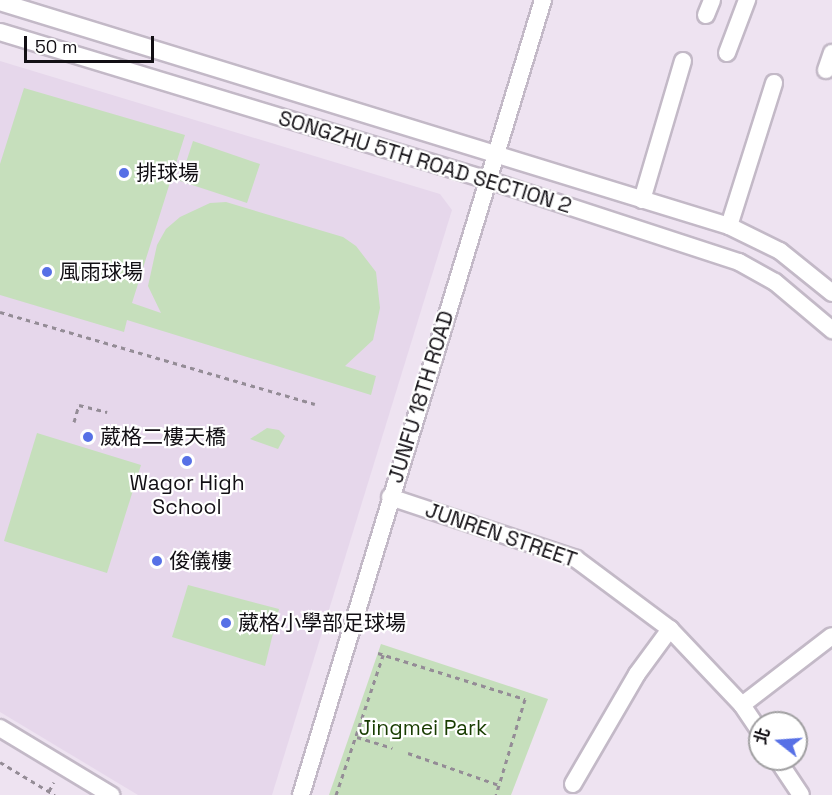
<!DOCTYPE html>
<meta charset="utf-8">
<style>
body{margin:0}
#map{position:relative;width:832px;height:795px;overflow:hidden;background:#eee3f1;font-family:"Space Grotesk","Noto Sans TC",sans-serif}
div>[style]{position:absolute}
[style*='--x']{left:calc(var(--x)*1px);top:calc(var(--y)*1px);width:calc(var(--w)*1px);rotate:calc(var(--a)*1deg)}
.built>*{inset:0;background:#e6d7eb}
.green>*{inset:0;background:#c6dfbc}
.path>*{height:3px;margin-top:-1.5px;transform-origin:0;background:repeating-linear-gradient(90deg,#948c96 0 4.5px,transparent 0 9px)}
.roads{filter:drop-shadow(2px 0 #c3b9c7) drop-shadow(-2px 0 #c3b9c7) drop-shadow(0 2px #c3b9c7) drop-shadow(0 -2px #c3b9c7)}
.minor>*{height:16px;margin:-8px;padding:0 8px;transform-origin:8px;border-radius:8px;background:#fff}
.dots>*{width:16px;height:16px;translate:-50% -50%;box-sizing:border-box;border:3px solid #fff;border-radius:50%}
span{translate:-50% -50%;white-space:nowrap;text-align:center;line-height:1.15;-webkit-text-stroke:4.5px #fff;paint-order:stroke}
.street-label{font-size:21px;color:#120f14}
.poi-label{font-size:21px;color:#120f14}
.left{translate:0 -50%;text-align:left}
.park-label{font-size:21px;color:#183c01}
.north{position:absolute;left:748px;top:711px;width:60px;height:60px;box-sizing:border-box;background:#fff;border:2px solid #a09fa1;border-radius:50%;rotate:287deg;font-size:16px;font-weight:700;line-height:24px;text-align:center;color:#120f14}
.north::after{content:'';display:block;margin:auto;width:21px;height:27px;background:#5770e6;clip-path:polygon(50% 0,100% 100%,50% 72%,0 100%)}
.scale{position:absolute;left:24px;top:36px;width:130px;height:27px;box-sizing:border-box;border:3px solid #120f14;border-top:0;padding-left:8px;font-size:18px;line-height:21px;white-space:nowrap;color:#120f14;-webkit-text-stroke:4px #fff;paint-order:stroke}
</style>
<div id="map">
<div class="built">
<div style="clip-path:polygon(0 61px,440px 194px,452px 210px,272px 795px,138px 795px,0 712px)"></div>
</div>
<div class="green">
<div style="clip-path:polygon(24px 88px,185px 135px,132px 303px,161px 313px,148px 286px,157px 245px,166px 229px,180px 217px,210px 203px,226px 202px,343px 237px,356px 246px,376px 272px,380px 308px,373px 340px,345px 366px,376px 376px,371px 395px,127px 320px,124px 332px,0 295px,0 164px)"></div>
<div style="clip-path:polygon(193px 141px,260px 164px,247px 203px,180px 181px)"></div>
<div style="clip-path:polygon(267px 428px,279px 430px,285px 436px,278px 449px,250px 439px)"></div>
<div style="clip-path:polygon(37px 433px,141px 465px,107px 573px,4px 541px)"></div>
<div style="clip-path:polygon(188px 585px,279px 609px,265px 666px,172px 637px)"></div>
<div style="clip-path:polygon(381px 644px,548px 699px,511px 795px,329px 795px)"></div>
</div>
<div class="path">
<div style="--x:0;--y:312;--w:328;--a:16.3"></div>
<div style="--x:74;--y:422;--w:18;--a:-74"></div>
<div style="--x:79;--y:405;--w:29;--a:14"></div>
<div style="--x:378;--y:653;--w:154;--a:17.4"></div>
<div style="--x:525;--y:699;--w:100;--a:106.8"></div>
<div style="--x:357;--y:737;--w:37;--a:17"></div>
<div style="--x:408;--y:753;--w:96;--a:19.4"></div>
<div style="--x:0;--y:762;--w:64;--a:31"></div>
<div style="--x:49;--y:791;--w:10;--a:-61"></div>
<div style="--x:336;--y:795;--w:148;--a:-71.4"></div>
</div>
<div class="roads">
<div class="minor">
<div style="--x:0;--y:2;--w:763;--a:17.08"></div>
<div style="--x:729;--y:226;--w:57;--a:26.1"></div>
<div style="--x:780;--y:251;--w:67;--a:38.9"></div>
<div style="--x:706;--y:15;--w:16;--a:-68"></div>
<div style="--x:0;--y:32;--w:510;--a:16.87"></div>
<div style="--x:488;--y:180;--w:264;--a:18.1"></div>
<div style="--x:739;--y:262;--w:41;--a:29.1"></div>
<div style="--x:775;--y:282;--w:75;--a:40.1"></div>
<div style="--x:727;--y:53;--w:57;--a:-69.3"></div>
<div style="--x:826;--y:70;--w:18;--a:-71"></div>
<div style="--x:642;--y:200;--w:145;--a:-73.6"></div>
<div style="--x:729;--y:226;--w:150;--a:-72.5"></div>
<div style="--x:390;--y:497;--w:196;--a:18.4"></div>
<div style="--x:576;--y:559;--w:117;--a:36.7"></div>
<div style="--x:670;--y:629;--w:105;--a:46.5"></div>
<div style="--x:742;--y:705;--w:32;--a:56"></div>
<div style="--x:742;--y:705;--w:113;--a:-37.5"></div>
<div style="--x:0;--y:728;--w:130;--a:31.1"></div>
<div style="--x:777;--y:759;--w:43;--a:56.3"></div>
<div style="--x:573;--y:784;--w:127;--a:-59.8"></div>
<div style="--x:637;--y:674;--w:56;--a:-53.7"></div>
<div style="--x:301;--y:795;--w:831;--a:-73.07"></div>
</div>
</div>
<div class="dots">
<div style="left:124px;top:173px;background:#5770e6"></div>
<div style="left:47px;top:272px;background:#5770e6"></div>
<div style="left:88px;top:437px;background:#5770e6"></div>
<div style="left:187px;top:461px;background:#5770e6"></div>
<div style="left:157px;top:561px;background:#5770e6"></div>
<div style="left:226px;top:623px;background:#5770e6"></div>
</div>
<div class="street-label">
<span style="left:425px;top:162px;rotate:17deg">SONGZHU 5TH ROAD SECTION 2</span>
<span style="left:421px;top:397px;rotate:-73deg">JUNFU 18TH ROAD</span>
<span style="left:501px;top:535px;rotate:19deg">JUNREN STREET</span>
</div>
<div class="poi-label">
<span class="left" style="left:136px;top:173px">排球場</span>
<span class="left" style="left:59px;top:272px">風雨球場</span>
<span class="left" style="left:100px;top:437px">葳格二樓天橋</span>
<span style="left:187px;top:495px">Wagor High<br>School</span>
<span class="left" style="left:169px;top:561px">俊儀樓</span>
<span class="left" style="left:238px;top:623px">葳格小學部足球場</span>
</div>
<div class="park-label">
<span style="left:423px;top:728px">Jingmei Park</span>
</div>
<div class="north">北</div>
<div class="scale">50 m</div>
</div>
